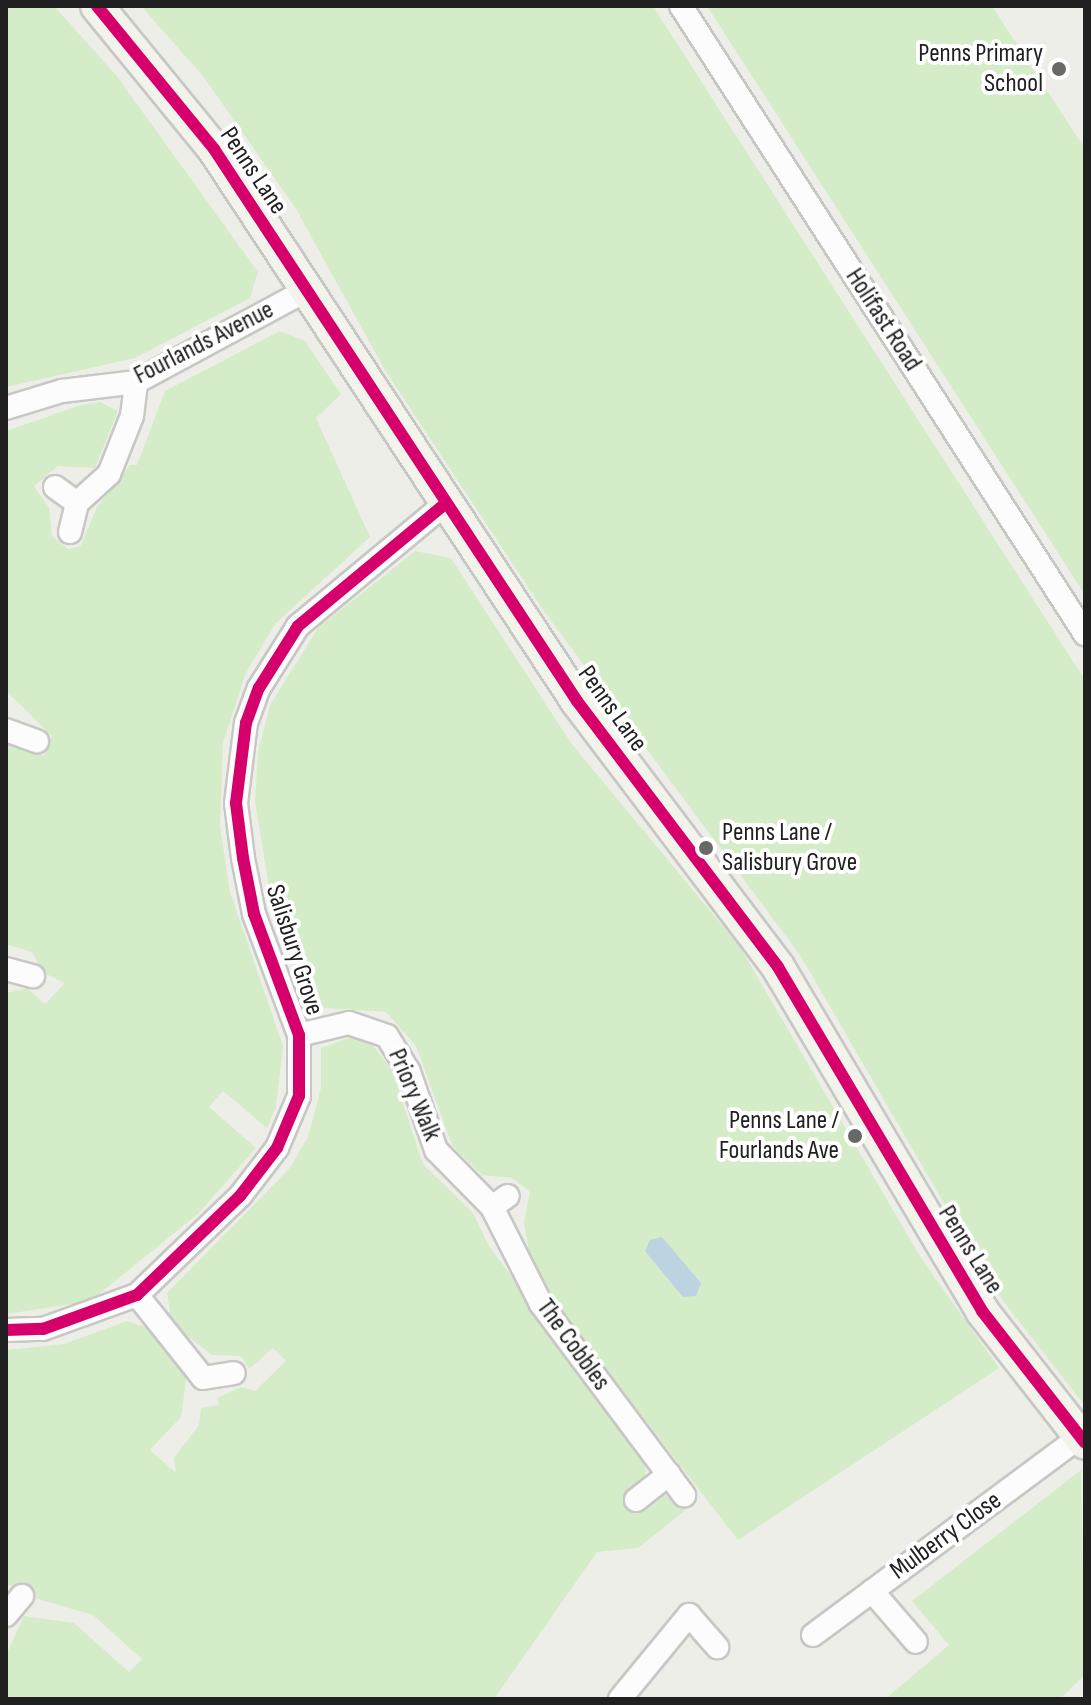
<!DOCTYPE html>
<style>
body{margin:0}
#map{position:relative;width:1091px;height:1705px;overflow:hidden;background:#eeeee9;font-family:"Sofia Sans Condensed",sans-serif}
div>[style]{position:absolute}
[style*='--x']{left:calc(var(--x)*1px);top:calc(var(--y)*1px);width:calc(var(--w)*1px);rotate:calc(var(--a)*1deg)}
.grass>*{inset:0;background:#d5ecc8}
.water>*{inset:0;background:#bdd3e1}
.roads{filter:drop-shadow(2px 0 #c7c7c5) drop-shadow(-2px 0 #c7c7c5) drop-shadow(0 2px #c7c7c5) drop-shadow(0 -2px #c7c7c5)}
.minor>*{height:22px;margin:-11px;padding:0 11px;transform-origin:11px;border-radius:11px;background:#fcfcfc}
.secondary>*{height:32px;margin:-16px;padding:0 16px;transform-origin:16px;border-radius:16px;background:#f2f4ec}
.cycleway>*{height:12px;margin:-6px;padding:0 6px;transform-origin:6px;border-radius:6px;background:#d6006c}
.dots>*{width:22px;height:22px;translate:-50% -50%;box-sizing:border-box;border:4px solid #fff;border-radius:50%}
span{translate:-50% -50%;white-space:nowrap;text-align:center;line-height:1.15;-webkit-text-stroke:8px #fff;paint-order:stroke}
.poi-label{font-size:26px;color:#202020}
.right{translate:-100% -50%;text-align:right}
.left{translate:0 -50%;text-align:left}
.street-label{font-size:26px;color:#202020}
.frame{position:absolute;inset:0;border:8px solid #202020;pointer-events:none}
</style>
<div id="map">
<div class="grass">
<div style="clip-path:polygon(6px 6px,54px 6px,116px 75px,258px 272px,250px 298px,135px 358px,6px 387px)"></div>
<div style="clip-path:polygon(141px 6px,653px 6px,1085px 680px,1085px 1406px,993px 1288px,800px 955px,543px 610px,385px 370px,296px 209px,203px 76px)"></div>
<div style="clip-path:polygon(707px 6px,992px 6px,1085px 149px,1085px 595px)"></div>
<div style="clip-path:polygon(280px 331px,305px 341px,341px 394px,316px 418px,370px 537px,275px 624px,246px 673px,223px 743px,220px 826px,230px 892px,283px 1046px,276px 1107px,267px 1128px,223px 1091px,209px 1107px,256px 1148px,199px 1213px,99px 1294px,80px 1303px,6px 1314px,6px 993px,27px 988px,45px 1004px,65px 983px,42px 972px,32px 952px,6px 944px,6px 742px,44px 756px,52px 736px,6px 691px,6px 431px,81px 405px,100px 402px,118px 411px,95px 468px,58px 466px,34px 486px,49px 508px,52px 536px,68px 549px,80px 547px,97px 507px,130px 465px,137px 465px,165px 391px)"></div>
<div style="clip-path:polygon(415px 551px,451px 558px,571px 743px,740px 947px,921px 1258px,999px 1368px,738px 1540px,533px 1275px,524px 1222px,530px 1192px,512px 1178px,482px 1175px,452px 1145px,416px 1046px,386px 1012px,310px 1007px,273px 913px,255px 801px,258px 752px,270px 705px,318px 628px)"></div>
<div style="clip-path:polygon(355px 1036px,371px 1043px,392px 1070px,423px 1164px,473px 1213px,489px 1246px,646px 1460px,645px 1476px,627px 1493px,639px 1509px,663px 1494px,687px 1509px,638px 1548px,597px 1552px,494px 1699px,6px 1699px,6px 1655px,24px 1616px,74px 1623px,129px 1672px,142px 1659px,93px 1615px,31px 1597px,20px 1584px,6px 1586px,6px 1350px,64px 1344px,127px 1321px,152px 1329px,187px 1374px,181px 1417px,150px 1450px,176px 1473px,174px 1458px,199px 1425px,201px 1408px,219px 1405px,217px 1398px,241px 1387px,255px 1391px,286px 1361px,273px 1348px,249px 1369px,241px 1356px,212px 1355px,190px 1338px,185px 1342px,165px 1316px,170px 1311px,167px 1293px,290px 1168px,308px 1137px,321px 1088px,321px 1048px)"></div>
<div style="clip-path:polygon(1081px 1470px,1085px 1675px,1060px 1699px,885px 1699px,949px 1645px,912px 1601px)"></div>
</div>
<div class="water">
<div style="clip-path:polygon(662px 1237px,701px 1283px,696px 1296px,683px 1297px,645px 1251px,650px 1240px)"></div>
</div>
<div class="roads">
<div class="minor">
<div style="--x:681;--y:6;--w:747;--a:57.25"></div>
<div style="--x:6;--y:408;--w:59;--a:-16.9"></div>
<div style="--x:62;--y:391;--w:75;--a:-6.9"></div>
<div style="--x:136;--y:382;--w:192;--a:-28.3"></div>
<div style="--x:55;--y:487;--w:27;--a:36"></div>
<div style="--x:70;--y:532;--w:30;--a:-76"></div>
<div style="--x:77;--y:503;--w:43;--a:-42.2"></div>
<div style="--x:109;--y:474;--w:62;--a:-68.4"></div>
<div style="--x:132;--y:416;--w:34;--a:-83"></div>
<div style="--x:6;--y:730;--w:33;--a:20"></div>
<div style="--x:6;--y:969;--w:28;--a:15"></div>
<div style="--x:299;--y:1035;--w:51;--a:-13.5"></div>
<div style="--x:349;--y:1023;--w:40;--a:18.9"></div>
<div style="--x:387;--y:1036;--w:42;--a:58.6"></div>
<div style="--x:409;--y:1072;--w:83;--a:70.9"></div>
<div style="--x:436;--y:1150;--w:80;--a:45.5"></div>
<div style="--x:492;--y:1207;--w:19;--a:-35"></div>
<div style="--x:492;--y:1207;--w:109;--a:63.2"></div>
<div style="--x:541;--y:1304;--w:239;--a:53.2"></div>
<div style="--x:137;--y:1295;--w:106;--a:51.5"></div>
<div style="--x:203;--y:1378;--w:31;--a:-9"></div>
<div style="--x:6;--y:1330;--w:37;--a:-2"></div>
<div style="--x:43;--y:1329;--w:100;--a:-19.9"></div>
<div style="--x:137;--y:1295;--w:143;--a:-43.9"></div>
<div style="--x:240;--y:1196;--w:61;--a:-52.4"></div>
<div style="--x:277;--y:1148;--w:56;--a:-67.1"></div>
<div style="--x:299;--y:1096;--w:61;--a:-90"></div>
<div style="--x:299;--y:1035;--w:129;--a:-110.4"></div>
<div style="--x:254;--y:914;--w:57;--a:-101.1"></div>
<div style="--x:243;--y:858;--w:55;--a:-97.3"></div>
<div style="--x:236;--y:803;--w:81;--a:-82.9"></div>
<div style="--x:246;--y:723;--w:37;--a:-70"></div>
<div style="--x:259;--y:688;--w:73;--a:-57.8"></div>
<div style="--x:298;--y:626;--w:191;--a:-39.7"></div>
<div style="--x:636;--y:1500;--w:42;--a:-38.2"></div>
<div style="--x:872;--y:1591;--w:67;--a:49.2"></div>
<div style="--x:6;--y:1615;--w:25;--a:-50"></div>
<div style="--x:813;--y:1635;--w:332;--a:-36.6"></div>
<div style="--x:620;--y:1699;--w:109;--a:-50.6"></div>
<div style="--x:689;--y:1615;--w:43;--a:48.8"></div>
</div>
<div class="secondary">
<div style="--x:97;--y:6;--w:185;--a:50.7"></div>
<div style="--x:214;--y:149;--w:661;--a:56.67"></div>
<div style="--x:577;--y:701;--w:333;--a:52.9"></div>
<div style="--x:778;--y:967;--w:400;--a:59.3"></div>
<div style="--x:982;--y:1311;--w:167;--a:52"></div>
</div>
</div>
<div class="cycleway">
<div style="--x:97;--y:6;--w:185;--a:50.7"></div>
<div style="--x:214;--y:149;--w:661;--a:56.67"></div>
<div style="--x:577;--y:701;--w:333;--a:52.9"></div>
<div style="--x:778;--y:967;--w:400;--a:59.3"></div>
<div style="--x:982;--y:1311;--w:167;--a:52"></div>
<div style="--x:6;--y:1330;--w:37;--a:-2"></div>
<div style="--x:43;--y:1329;--w:100;--a:-19.9"></div>
<div style="--x:137;--y:1295;--w:143;--a:-43.9"></div>
<div style="--x:240;--y:1196;--w:61;--a:-52.4"></div>
<div style="--x:277;--y:1148;--w:56;--a:-67.1"></div>
<div style="--x:299;--y:1096;--w:61;--a:-90"></div>
<div style="--x:299;--y:1035;--w:129;--a:-110.4"></div>
<div style="--x:254;--y:914;--w:57;--a:-101.1"></div>
<div style="--x:243;--y:858;--w:55;--a:-97.3"></div>
<div style="--x:236;--y:803;--w:81;--a:-82.9"></div>
<div style="--x:246;--y:723;--w:37;--a:-70"></div>
<div style="--x:259;--y:688;--w:73;--a:-57.8"></div>
<div style="--x:298;--y:626;--w:191;--a:-39.7"></div>
</div>
<div class="dots">
<div style="left:1059px;top:69px;background:#686866"></div>
<div style="left:706px;top:848px;background:#686866"></div>
<div style="left:855px;top:1136px;background:#686866"></div>
</div>
<div class="poi-label">
<span class="right" style="left:1043px;top:69px">Penns Primary<br>School</span>
<span class="left" style="left:722px;top:848px">Penns Lane /<br>Salisbury Grove</span>
<span class="right" style="left:839px;top:1136px">Penns Lane /<br>Fourlands Ave</span>
</div>
<div class="street-label">
<span style="left:253px;top:171px;rotate:56deg">Penns Lane</span>
<span style="left:883px;top:320px;rotate:57deg">Holifast Road</span>
<span style="left:204px;top:343px;rotate:-27deg">Fourlands Avenue</span>
<span style="left:612px;top:709px;rotate:54deg">Penns Lane</span>
<span style="left:294px;top:950px;rotate:72deg">Salisbury Grove</span>
<span style="left:414px;top:1095px;rotate:67deg">Priory Walk</span>
<span style="left:970px;top:1250px;rotate:58deg">Penns Lane</span>
<span style="left:573px;top:1345px;rotate:54deg">The Cobbles</span>
<span style="left:946px;top:1536px;rotate:-36deg">Mulberry Close</span>
</div>
<div class="frame"></div>
</div>
